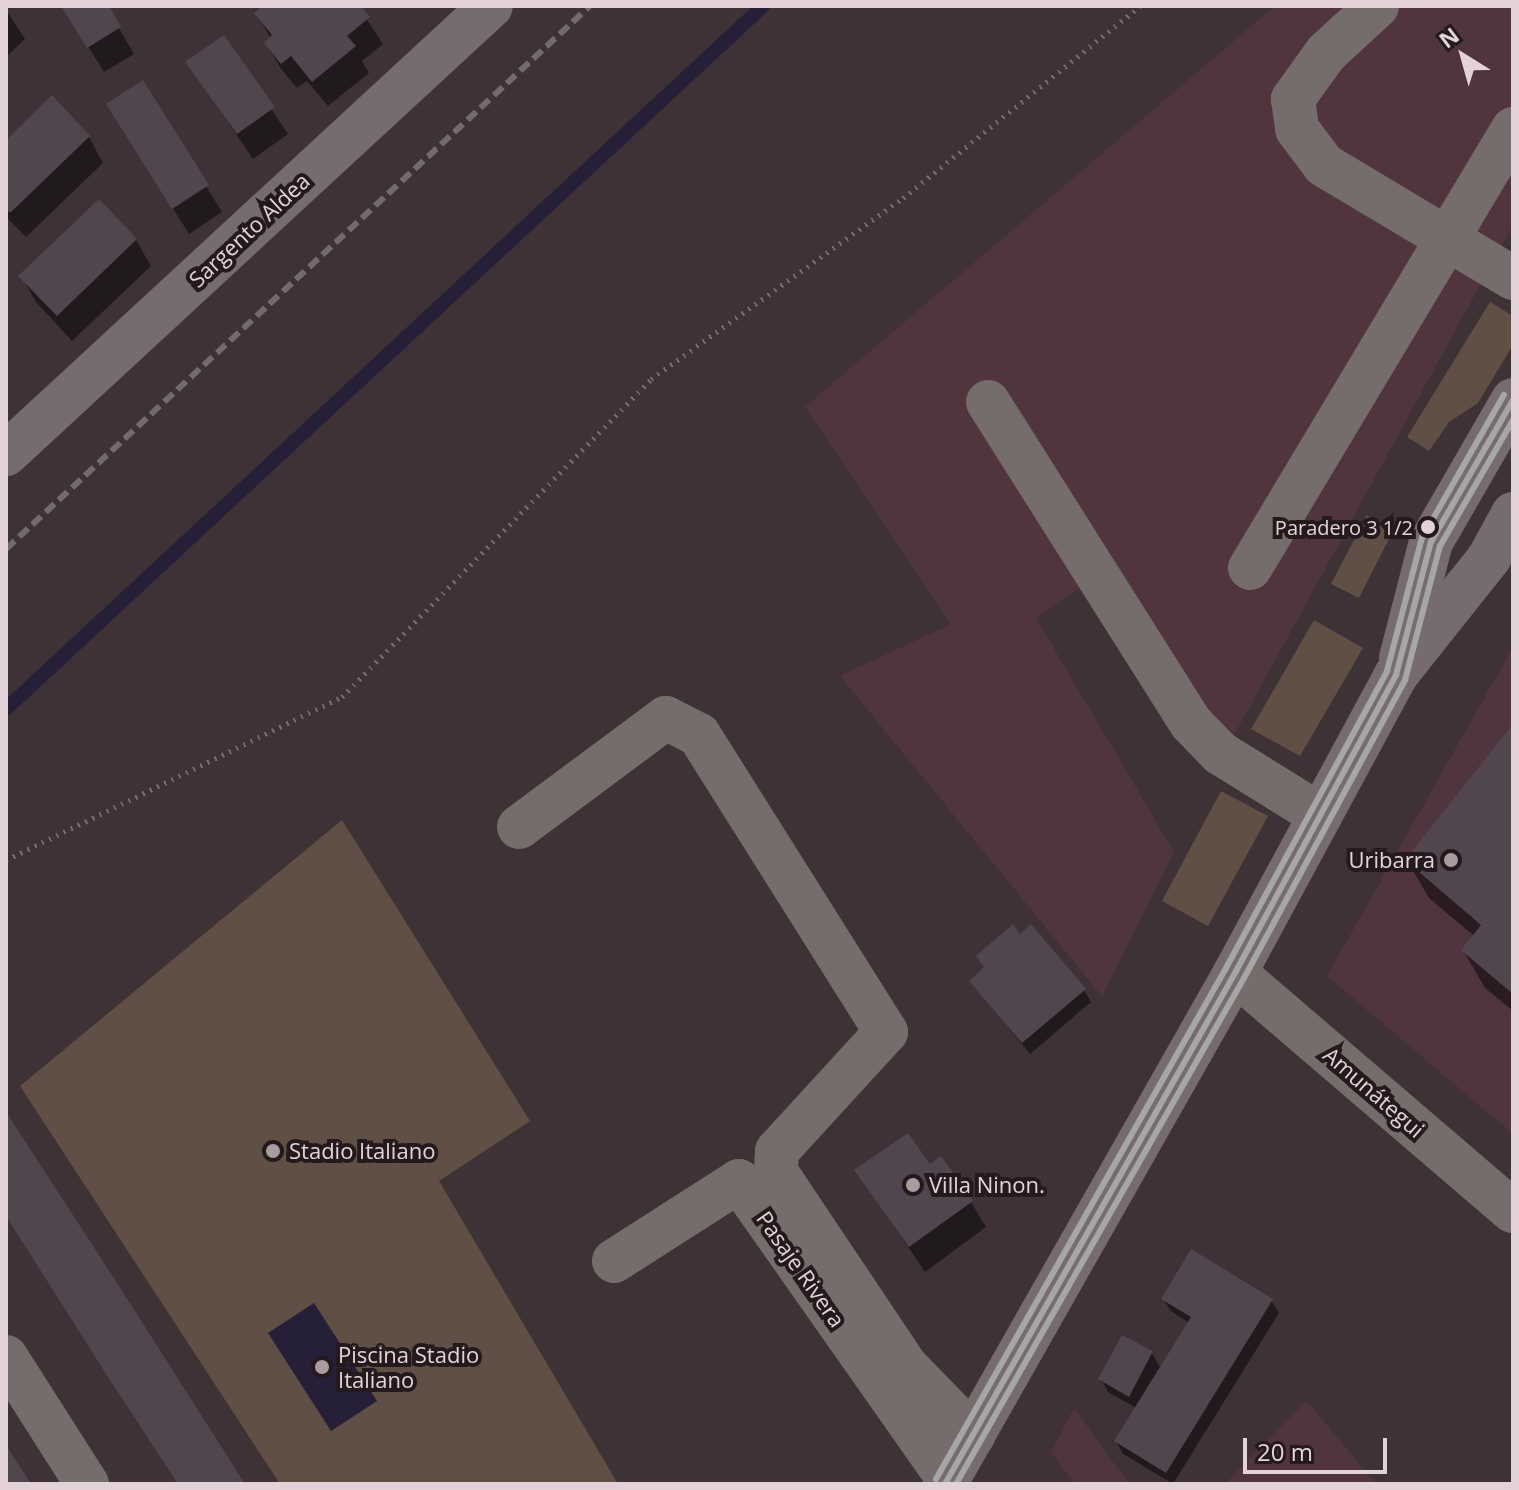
<!DOCTYPE html>
<meta charset="utf-8">
<style>
body{margin:0}
#map{position:relative;width:1519px;height:1490px;overflow:hidden;background:#3f3236;font-family:"Open Sans",sans-serif}
div>[style]{position:absolute}
[style*='--x']{left:calc(var(--x)*1px);top:calc(var(--y)*1px);width:calc(var(--w)*1px);rotate:calc(var(--a)*1deg)}
.built>*{inset:0;background:#50343e}
.green>*{inset:0;background:#604f44}
.water>*{inset:0;background:#261f38}
.shadow>*{inset:0;background:#0007}
.stream>*{height:14px;margin:-7px;padding:0 7px;transform-origin:7px;border-radius:7px;background:#261f38}
.building>*{inset:0;background:#51464e}
.path>*{height:5px;margin-top:-2.5px;transform-origin:0;background:repeating-linear-gradient(90deg,#746b6d 0 2px,transparent 0 8px)}
.minor>*{height:44px;margin:-22px;padding:0 22px;transform-origin:22px;border-radius:22px;background:#756c6c}
.major>*{height:44px;margin:-22px;padding:0 22px;transform-origin:22px;border-radius:22px;background:#766c6d}
.rail>*{height:6px;margin-top:-3px;transform-origin:0;background:repeating-linear-gradient(90deg,#736a6c 0 12px,transparent 0 18px)}
.bus-1>*{height:6px;margin:-3px;padding:0 3px;transform-origin:3px;border-radius:3px;background:#a6a6a6}
.bus-2>*{height:6px;margin:-3px;padding:0 3px;transform-origin:3px;border-radius:3px;background:#a6a6a6}
.bus-3>*{height:6px;margin:-3px;padding:0 3px;transform-origin:3px;border-radius:3px;background:#a6a6a6}
.dots>*{width:22px;height:22px;translate:-50% -50%;box-sizing:border-box;border:4px solid #24191c;border-radius:50%}
span{translate:-50% -50%;white-space:nowrap;text-align:center;line-height:1.15;-webkit-text-stroke:8px #24191c;paint-order:stroke}
.bus-label{font-size:20px;color:#e3d3d8}
.right{translate:-100% -50%;text-align:right}
.street-label{font-size:22px;color:#e3d3d8}
.poi-label{font-size:22px;color:#e3d3d8}
.left{translate:0 -50%;text-align:left}
.frame{position:absolute;inset:0;border:8px solid #e3d3d8;pointer-events:none}
.north{position:absolute;left:1423px;top:16px;width:80px;height:80px;-webkit-text-stroke:6px #24191c;paint-order:stroke;rotate:323deg;font-size:22px;font-weight:700;line-height:32px;text-align:center;color:#e3d3d8}
.north::after{content:'';display:block;margin:auto;width:28px;height:36px;background:#e3d3d8;clip-path:polygon(50% 0,100% 100%,50% 72%,0 100%)}
.scale{position:absolute;left:1243px;top:1438px;width:144px;height:36px;box-sizing:border-box;border:4px solid #e3d3d8;border-top:0;padding-left:10px;font-size:24px;line-height:28px;white-space:nowrap;color:#e3d3d8;-webkit-text-stroke:6px #24191c;paint-order:stroke}
</style>
<div id="map">
<div class="built">
<div style="clip-path:polygon(1275px 6px,1513px 6px,1513px 225px,1220px 761px,1095px 577px,1036px 618px,1174px 852px,1102px 996px,840px 676px,951px 624px,805px 407px)"></div>
<div style="clip-path:polygon(1513px 647px,1513px 1134px,1327px 976px)"></div>
<div style="clip-path:polygon(1306px 1401px,1377px 1484px,1225px 1484px)"></div>
<div style="clip-path:polygon(1074px 1408px,1129px 1484px,1076px 1484px,1051px 1453px)"></div>
</div>
<div class="green">
<div style="clip-path:polygon(1490px 302px,1513px 316px,1513px 345px,1478px 403px,1449px 422px,1429px 451px,1407px 437px)"></div>
<div style="clip-path:polygon(1367px 515px,1394px 529px,1359px 598px,1331px 584px)"></div>
<div style="clip-path:polygon(1314px 620px,1363px 648px,1300px 756px,1251px 729px)"></div>
<div style="clip-path:polygon(1221px 791px,1268px 816px,1208px 926px,1162px 901px)"></div>
<div style="clip-path:polygon(342px 820px,530px 1121px,439px 1181px,618px 1484px,280px 1484px,20px 1086px)"></div>
</div>
<div class="water">
<div style="clip-path:polygon(314px 1303px,377px 1401px,331px 1431px,268px 1333px)"></div>
</div>
<div class="shadow">
<div style="clip-path:polygon(63px 6px,106px 6px,134px 54px,104px 72px)"></div>
<div style="clip-path:polygon(265px 6px,358px 6px,383px 44px,362px 61px,369px 73px,328px 106px,307px 81px,297px 88px,281px 69px,266px 43px,271px 39px,256px 13px)"></div>
<div style="clip-path:polygon(6px 10px,25px 39px,6px 57px)"></div>
<div style="clip-path:polygon(223px 37px,288px 134px,253px 159px,188px 63px)"></div>
<div style="clip-path:polygon(142px 83px,222px 212px,189px 234px,124px 130px)"></div>
<div style="clip-path:polygon(89px 137px,103px 163px,26px 237px,6px 217px,6px 142px)"></div>
<div style="clip-path:polygon(99px 202px,136px 240px,151px 266px,72px 341px,36px 302px,21px 276px)"></div>
<div style="clip-path:polygon(1513px 727px,1513px 1011px,1485px 988px,1463px 950px,1474px 936px,1429px 898px,1407px 860px)"></div>
<div style="clip-path:polygon(971px 981px,1084px 990px,1091px 1002px,1030px 1054px)"></div>
<div style="clip-path:polygon(930px 1167px,971px 1202px,986px 1227px,925px 1272px,857px 1171px)"></div>
<div style="clip-path:polygon(1163px 1299px,1271px 1300px,1279px 1313px,1173px 1484px,1123px 1454px,1116px 1441px,1136px 1408px,1108px 1392px,1101px 1379px,1152px 1353px,1161px 1369px,1189px 1323px,1171px 1311px)"></div>
</div>
<div class="stream">
<div style="--x:6;--y:709;--w:1033;--a:-42.88"></div>
</div>
<div class="building">
<div style="clip-path:polygon(61px 6px,109px 6px,121px 27px,87px 48px)"></div>
<div style="clip-path:polygon(262px 6px,361px 6px,370px 17px,347px 36px,356px 46px,312px 82px,291px 56px,281px 64px,264px 43px,272px 35px,254px 13px)"></div>
<div style="clip-path:polygon(224px 35px,275px 107px,237px 134px,185px 62px)"></div>
<div style="clip-path:polygon(143px 80px,209px 185px,172px 209px,106px 104px)"></div>
<div style="clip-path:polygon(52px 95px,90px 136px,10px 213px,6px 209px,6px 140px)"></div>
<div style="clip-path:polygon(99px 199px,137px 239px,57px 316px,18px 276px)"></div>
<div style="clip-path:polygon(1513px 724px,1513px 994px,1461px 950px,1481px 925px,1405px 860px)"></div>
<div style="clip-path:polygon(1013px 924px,1020px 934px,1031px 924px,1086px 989px,1022px 1043px,969px 981px,984px 967px,976px 956px)"></div>
<div style="clip-path:polygon(6px 1112px,119px 1286px,245px 1484px,178px 1484px,108px 1377px,6px 1216px)"></div>
<div style="clip-path:polygon(908px 1133px,930px 1164px,941px 1156px,973px 1201px,909px 1247px,854px 1170px)"></div>
<div style="clip-path:polygon(1191px 1249px,1273px 1299px,1166px 1473px,1114px 1441px,1191px 1317px,1161px 1299px)"></div>
<div style="clip-path:polygon(1122px 1335px,1153px 1351px,1129px 1397px,1098px 1379px)"></div>
<div style="clip-path:polygon(6px 1445px,13px 1456px,31px 1484px,6px 1484px)"></div>
</div>
<div class="path">
<div style="--x:6;--y:860;--w:373;--a:-25.9"></div>
<div style="--x:342;--y:697;--w:443;--a:-45.8"></div>
<div style="--x:651;--y:379;--w:310;--a:-35.7"></div>
<div style="--x:903;--y:198;--w:305;--a:-39"></div>
</div>
<div class="minor">
<div style="--x:1377;--y:6;--w:69;--a:137.3"></div>
<div style="--x:1326;--y:53;--w:57;--a:125.7"></div>
<div style="--x:1293;--y:99;--w:30;--a:82"></div>
<div style="--x:1297;--y:129;--w:45;--a:53.1"></div>
<div style="--x:1324;--y:165;--w:220;--a:30.9"></div>
<div style="--x:988;--y:402;--w:380;--a:57.7"></div>
<div style="--x:1191;--y:723;--w:42;--a:46"></div>
<div style="--x:1220;--y:753;--w:118;--a:31.8"></div>
<div style="--x:1250;--y:568;--w:512;--a:-59.07"></div>
<div style="--x:519;--y:827;--w:183;--a:-36.6"></div>
<div style="--x:666;--y:718;--w:37;--a:27"></div>
<div style="--x:699;--y:735;--w:351;--a:57.8"></div>
<div style="--x:886;--y:1032;--w:161;--a:132.5"></div>
<div style="--x:777;--y:1151;--w:21;--a:93"></div>
<div style="--x:776;--y:1172;--w:232;--a:56.2"></div>
<div style="--x:905;--y:1365;--w:98;--a:45.8"></div>
<div style="--x:1235;--y:973;--w:366;--a:40.6"></div>
<div style="--x:614;--y:1261;--w:148;--a:-32.6"></div>
<div style="--x:739;--y:1181;--w:363;--a:54.9"></div>
<div style="--x:6;--y:1357;--w:151;--a:57.5"></div>
</div>
<div class="major">
<div style="--x:6;--y:454;--w:660;--a:-42.73"></div>
<div style="--x:1401;--y:658;--w:120;--a:-75.5"></div>
<div style="--x:1431;--y:542;--w:164;--a:-60"></div>
<div style="--x:945;--y:1484;--w:588;--a:-60.42"></div>
<div style="--x:1235;--y:973;--w:339;--a:-61.6"></div>
<div style="--x:1396;--y:675;--w:149;--a:-51.5"></div>
<div style="--x:1489;--y:558;--w:50;--a:-61.4"></div>
</div>
<div class="rail">
<div style="--x:6;--y:549;--w:797;--a:-42.92"></div>
</div>
<div class="bus-1">
<div style="--x:945;--y:1484;--w:588;--a:-60.42"></div>
<div style="--x:1235;--y:973;--w:339;--a:-61.6"></div>
<div style="--x:1396;--y:675;--w:138;--a:-75.3"></div>
<div style="--x:1431;--y:542;--w:164;--a:-60"></div>
</div>
<div class="bus-2">
<div style="--x:956;--y:1484;--w:582;--a:-60.35"></div>
<div style="--x:1244;--y:978;--w:339;--a:-61.6"></div>
<div style="--x:1405;--y:680;--w:138;--a:-75.4"></div>
<div style="--x:1440;--y:546;--w:146;--a:-59.9"></div>
</div>
<div class="bus-3">
<div style="--x:936;--y:1479;--w:588;--a:-60.42"></div>
<div style="--x:1226;--y:968;--w:338;--a:-61.5"></div>
<div style="--x:1387;--y:671;--w:138;--a:-75.3"></div>
<div style="--x:1422;--y:538;--w:165;--a:-60.2"></div>
</div>
<div class="dots">
<div style="left:1428px;top:527px;background:#e3d3d8"></div>
<div style="left:1451px;top:860px;background:#aa9b9f"></div>
<div style="left:273px;top:1151px;background:#aa9b9f"></div>
<div style="left:913px;top:1185px;background:#aa9b9f"></div>
<div style="left:322px;top:1367px;background:#aa9b9f"></div>
</div>
<div class="bus-label">
<span class="right" style="left:1413px;top:527px">Paradero 3 1/2</span>
</div>
<div class="street-label">
<span style="left:249px;top:230px;rotate:-43deg">Sargento Aldea</span>
<span style="left:1374px;top:1092px;rotate:41deg">Amunátegui</span>
<span style="left:801px;top:1269px;rotate:55deg">Pasaje Rivera</span>
</div>
<div class="poi-label">
<span class="right" style="left:1435px;top:860px">Uribarra</span>
<span class="left" style="left:289px;top:1151px">Stadio Italiano</span>
<span class="left" style="left:929px;top:1185px">Villa Ninon.</span>
<span class="left" style="left:338px;top:1367px">Piscina Stadio<br>Italiano</span>
</div>
<div class="frame"></div>
<div class="north">N</div>
<div class="scale">20 m</div>
</div>
